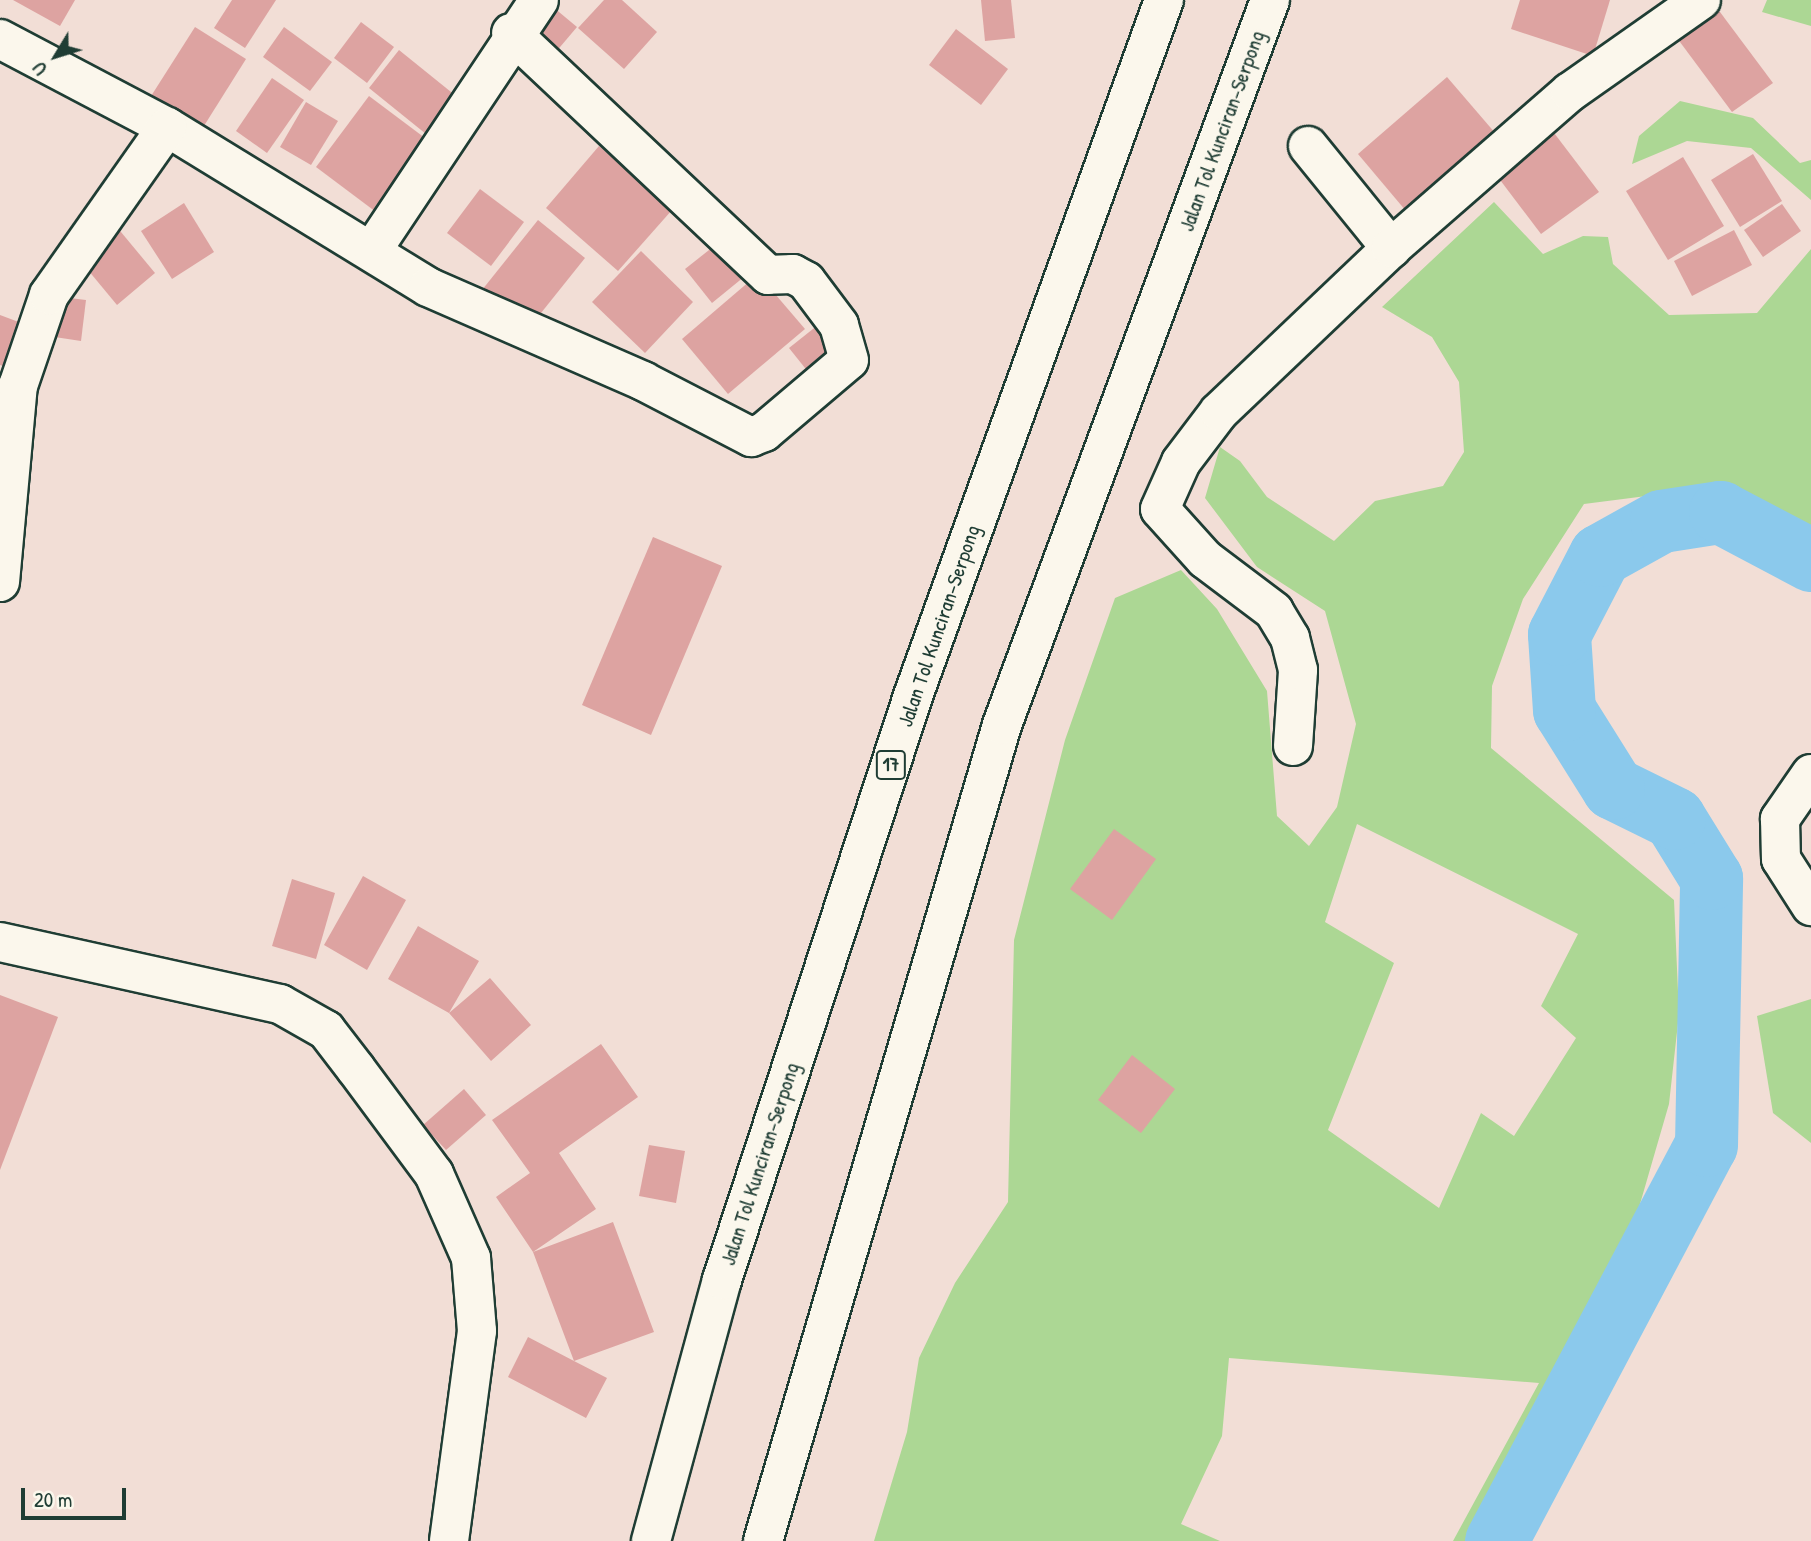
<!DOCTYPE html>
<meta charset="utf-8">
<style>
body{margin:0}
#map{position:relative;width:1811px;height:1541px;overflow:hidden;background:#f2ded6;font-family:"Patrick Hand",sans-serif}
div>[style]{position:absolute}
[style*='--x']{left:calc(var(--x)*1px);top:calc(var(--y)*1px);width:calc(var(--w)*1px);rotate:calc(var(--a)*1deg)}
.green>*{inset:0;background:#acd794}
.river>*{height:63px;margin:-31.5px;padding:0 31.5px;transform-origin:31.5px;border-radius:31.5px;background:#8bc9ec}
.building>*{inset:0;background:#dda3a1}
.roads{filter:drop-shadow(2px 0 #1f3d34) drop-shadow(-2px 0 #1f3d34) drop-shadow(0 2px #1f3d34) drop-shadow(0 -2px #1f3d34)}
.minor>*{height:38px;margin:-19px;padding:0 19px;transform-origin:19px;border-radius:19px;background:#fbf7ec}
.highway>*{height:38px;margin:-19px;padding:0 19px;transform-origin:19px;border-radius:19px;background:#fbf7ec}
span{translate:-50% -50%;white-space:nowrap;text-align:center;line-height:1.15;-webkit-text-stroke:6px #fbf7ec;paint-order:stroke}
.shield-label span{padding:2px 5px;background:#fbf7ec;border:2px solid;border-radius:5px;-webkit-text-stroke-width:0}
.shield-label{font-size:19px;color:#1f3d34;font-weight:700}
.street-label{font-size:21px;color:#1f3d34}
.north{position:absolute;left:21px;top:21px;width:70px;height:70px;-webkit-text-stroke:5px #fbf7ec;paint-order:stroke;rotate:232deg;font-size:19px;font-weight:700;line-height:28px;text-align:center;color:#1f3d34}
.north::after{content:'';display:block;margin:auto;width:24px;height:32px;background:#1f3d34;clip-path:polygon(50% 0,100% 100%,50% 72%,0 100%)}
.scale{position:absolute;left:21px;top:1488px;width:105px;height:32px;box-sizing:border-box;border:4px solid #1f3d34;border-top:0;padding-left:9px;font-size:21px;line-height:24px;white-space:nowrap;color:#1f3d34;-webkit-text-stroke:5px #fbf7ec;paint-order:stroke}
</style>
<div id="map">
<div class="green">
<div style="clip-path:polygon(1767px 0,1811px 0,1811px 26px,1762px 12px)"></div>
<div style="clip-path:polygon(1680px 101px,1753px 118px,1800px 163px,1811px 160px,1811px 200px,1751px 148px,1687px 141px,1632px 164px,1639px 136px)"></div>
<div style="clip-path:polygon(evenodd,1494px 202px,1543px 254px,1583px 236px,1608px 237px,1613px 264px,1669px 315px,1757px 313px,1811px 249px,1811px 528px,1761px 500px,1709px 488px,1584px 504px,1523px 599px,1492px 686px,1491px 748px,1674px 900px,1679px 1014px,1669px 1104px,1622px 1266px,1468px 1541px,1453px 1541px,1539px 1383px,1229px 1358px,1222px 1436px,1181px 1524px,1220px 1541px,874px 1541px,907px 1432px,919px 1358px,955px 1283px,1008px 1202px,1014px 940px,1065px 740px,1115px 598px,1181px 570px,1217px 609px,1267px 691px,1277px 816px,1309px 846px,1337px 807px,1356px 724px,1325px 611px,1257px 567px,1205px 498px,1220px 447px,1240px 461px,1267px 497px,1334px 541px,1375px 501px,1443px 486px,1464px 452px,1459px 382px,1432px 337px,1382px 307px,1494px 202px,1357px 824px,1578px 934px,1541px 1006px,1576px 1038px,1514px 1136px,1481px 1113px,1439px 1208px,1328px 1130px,1394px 963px,1325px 922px,1357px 824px)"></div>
<div style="clip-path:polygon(1811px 999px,1811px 1143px,1773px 1113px,1757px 1016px)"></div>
</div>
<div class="river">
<div style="--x:1496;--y:1541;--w:448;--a:-62.1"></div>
<div style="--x:1706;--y:1145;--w:267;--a:-88.9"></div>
<div style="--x:1711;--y:878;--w:70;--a:-121.7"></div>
<div style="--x:1674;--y:818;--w:68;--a:-153.8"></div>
<div style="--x:1613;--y:788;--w:92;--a:-122.1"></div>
<div style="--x:1564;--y:710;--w:76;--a:-93.8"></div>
<div style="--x:1559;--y:634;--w:89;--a:-62.6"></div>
<div style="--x:1600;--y:555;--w:70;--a:-29.1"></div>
<div style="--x:1661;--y:521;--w:60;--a:-8.7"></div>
<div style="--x:1720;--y:512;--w:103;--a:27.8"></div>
</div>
<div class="building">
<div style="clip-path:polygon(13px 0,75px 0,60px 26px)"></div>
<div style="clip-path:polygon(232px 0,276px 0,245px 48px,214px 28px)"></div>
<div style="clip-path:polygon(604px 0,622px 0,657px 32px,624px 69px,578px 28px)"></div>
<div style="clip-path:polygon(981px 0,1011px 0,1015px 38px,985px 41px)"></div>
<div style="clip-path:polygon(1520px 0,1610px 0,1593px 56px,1511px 29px)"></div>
<div style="clip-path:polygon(553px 7px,577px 27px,555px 53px,531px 34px)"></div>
<div style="clip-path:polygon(1717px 8px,1773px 83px,1732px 112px,1677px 38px)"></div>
<div style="clip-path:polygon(361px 22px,394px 47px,367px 83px,334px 58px)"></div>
<div style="clip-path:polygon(195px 27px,246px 59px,197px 137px,146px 104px)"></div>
<div style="clip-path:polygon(284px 27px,332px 62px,310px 91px,263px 57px)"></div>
<div style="clip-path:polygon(956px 29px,1008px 69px,981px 105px,929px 65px)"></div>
<div style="clip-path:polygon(399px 50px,456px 96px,426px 134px,369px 88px)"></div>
<div style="clip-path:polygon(1447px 77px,1496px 134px,1406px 211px,1358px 154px)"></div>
<div style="clip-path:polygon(272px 78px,304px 100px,267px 153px,236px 131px)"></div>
<div style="clip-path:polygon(369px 96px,429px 141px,376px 212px,316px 167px)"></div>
<div style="clip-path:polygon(306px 102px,338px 121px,311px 165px,280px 147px)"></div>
<div style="clip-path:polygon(1548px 125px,1599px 192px,1541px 234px,1491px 168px)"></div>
<div style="clip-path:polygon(599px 146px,672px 210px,618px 271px,546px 208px)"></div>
<div style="clip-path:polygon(1753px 154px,1782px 201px,1740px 227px,1711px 180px)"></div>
<div style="clip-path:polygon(1683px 157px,1724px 226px,1668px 260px,1626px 191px)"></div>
<div style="clip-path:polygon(480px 189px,524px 222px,491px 266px,447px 233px)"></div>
<div style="clip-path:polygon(184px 203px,214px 252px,172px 279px,141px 231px)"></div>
<div style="clip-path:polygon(1782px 204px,1801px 231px,1763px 257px,1744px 230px)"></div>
<div style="clip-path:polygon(538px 220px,585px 258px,529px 328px,482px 290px)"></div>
<div style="clip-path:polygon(116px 226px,155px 273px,117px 305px,78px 258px)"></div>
<div style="clip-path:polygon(1734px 230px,1752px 265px,1692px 296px,1674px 261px)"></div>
<div style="clip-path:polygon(723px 239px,750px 272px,712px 303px,685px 269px)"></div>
<div style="clip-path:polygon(641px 251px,693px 302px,645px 353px,592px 302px)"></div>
<div style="clip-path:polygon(758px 274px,805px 329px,728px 394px,682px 339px)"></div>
<div style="clip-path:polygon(53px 296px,86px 300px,81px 341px,48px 336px)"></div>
<div style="clip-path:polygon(0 315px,24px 324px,9px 368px,0 365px)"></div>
<div style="clip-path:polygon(823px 321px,847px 352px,813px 378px,789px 348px)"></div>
<div style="clip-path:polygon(653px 537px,722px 566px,651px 735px,582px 705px)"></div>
<div style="clip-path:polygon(1114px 829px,1156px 859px,1112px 920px,1070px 889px)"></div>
<div style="clip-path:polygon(363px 876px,406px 900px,367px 970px,324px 945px)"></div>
<div style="clip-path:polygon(292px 879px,335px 893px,316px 959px,272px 946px)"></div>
<div style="clip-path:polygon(418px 926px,479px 961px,449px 1013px,490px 978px,531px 1025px,491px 1061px,449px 1013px,388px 979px)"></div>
<div style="clip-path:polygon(0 995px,58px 1017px,0 1170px)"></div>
<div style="clip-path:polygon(601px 1044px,638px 1097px,559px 1153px,596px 1209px,533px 1252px,613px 1222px,654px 1332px,574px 1361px,607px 1378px,586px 1418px,508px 1377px,528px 1337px,574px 1361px,533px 1252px,496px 1197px,530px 1173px,492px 1120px)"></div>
<div style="clip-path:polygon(1132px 1055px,1175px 1089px,1141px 1133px,1098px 1100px)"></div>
<div style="clip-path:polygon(464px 1089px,486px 1115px,446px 1150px,423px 1125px)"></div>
<div style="clip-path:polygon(649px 1145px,685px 1151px,676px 1203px,639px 1196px)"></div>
</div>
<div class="roads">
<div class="minor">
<div style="--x:0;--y:39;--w:189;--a:27.8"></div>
<div style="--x:167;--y:127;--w:306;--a:31.5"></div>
<div style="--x:428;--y:287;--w:235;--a:23.6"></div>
<div style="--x:643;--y:381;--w:122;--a:27.4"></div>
<div style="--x:751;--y:437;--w:14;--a:-21"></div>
<div style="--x:764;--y:432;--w:111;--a:-40.3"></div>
<div style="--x:849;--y:360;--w:36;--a:-106"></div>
<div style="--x:839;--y:325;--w:55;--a:-126.9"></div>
<div style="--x:806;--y:281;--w:15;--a:-152"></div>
<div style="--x:793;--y:274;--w:25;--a:178"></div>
<div style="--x:768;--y:275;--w:353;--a:-136.7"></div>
<div style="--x:1308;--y:146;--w:132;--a:50.9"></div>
<div style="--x:373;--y:249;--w:299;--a:-56.3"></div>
<div style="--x:0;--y:582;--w:197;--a:-84.8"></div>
<div style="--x:18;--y:386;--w:96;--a:-71.2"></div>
<div style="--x:49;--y:295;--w:205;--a:-54.9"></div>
<div style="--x:1293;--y:746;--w:76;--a:-86.2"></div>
<div style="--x:1298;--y:670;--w:33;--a:-104"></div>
<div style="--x:1290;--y:638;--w:31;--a:-121"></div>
<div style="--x:1274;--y:611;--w:86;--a:-143"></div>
<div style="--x:1205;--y:559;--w:67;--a:-132"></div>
<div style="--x:1160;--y:509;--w:51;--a:-65.9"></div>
<div style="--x:1181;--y:462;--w:63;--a:-52.8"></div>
<div style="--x:1219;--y:412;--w:238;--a:-43.6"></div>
<div style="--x:1391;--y:248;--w:237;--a:-41.1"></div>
<div style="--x:1570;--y:92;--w:160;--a:-35.1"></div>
<div style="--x:1811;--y:774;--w:55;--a:124.6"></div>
<div style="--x:1780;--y:819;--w:40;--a:88.6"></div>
<div style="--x:1781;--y:859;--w:56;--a:57.4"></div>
<div style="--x:0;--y:942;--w:287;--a:12.5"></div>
<div style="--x:280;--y:1004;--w:53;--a:29.5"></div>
<div style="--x:326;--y:1030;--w:49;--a:52.4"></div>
<div style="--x:356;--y:1069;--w:131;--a:53.4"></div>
<div style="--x:434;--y:1174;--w:92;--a:66.2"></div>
<div style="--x:471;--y:1258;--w:73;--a:85.3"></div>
<div style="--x:477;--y:1331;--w:212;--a:97.6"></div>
</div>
<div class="highway">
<div style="--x:651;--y:1541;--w:270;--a:-74.8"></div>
<div style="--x:722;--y:1280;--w:614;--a:-71.89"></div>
<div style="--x:913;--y:696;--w:740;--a:-70.17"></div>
<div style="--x:763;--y:1541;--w:850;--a:-73.68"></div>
<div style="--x:1002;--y:725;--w:773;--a:-69.71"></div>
</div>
</div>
<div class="shield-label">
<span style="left:891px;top:765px">17</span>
</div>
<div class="street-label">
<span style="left:1222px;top:131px;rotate:-70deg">Jalan Tol Kunciran–Serpong</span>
<span style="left:939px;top:626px;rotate:-71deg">Jalan Tol Kunciran–Serpong</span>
<span style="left:760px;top:1164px;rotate:-72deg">Jalan Tol Kunciran–Serpong</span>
</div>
<div class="north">U</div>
<div class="scale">20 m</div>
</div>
